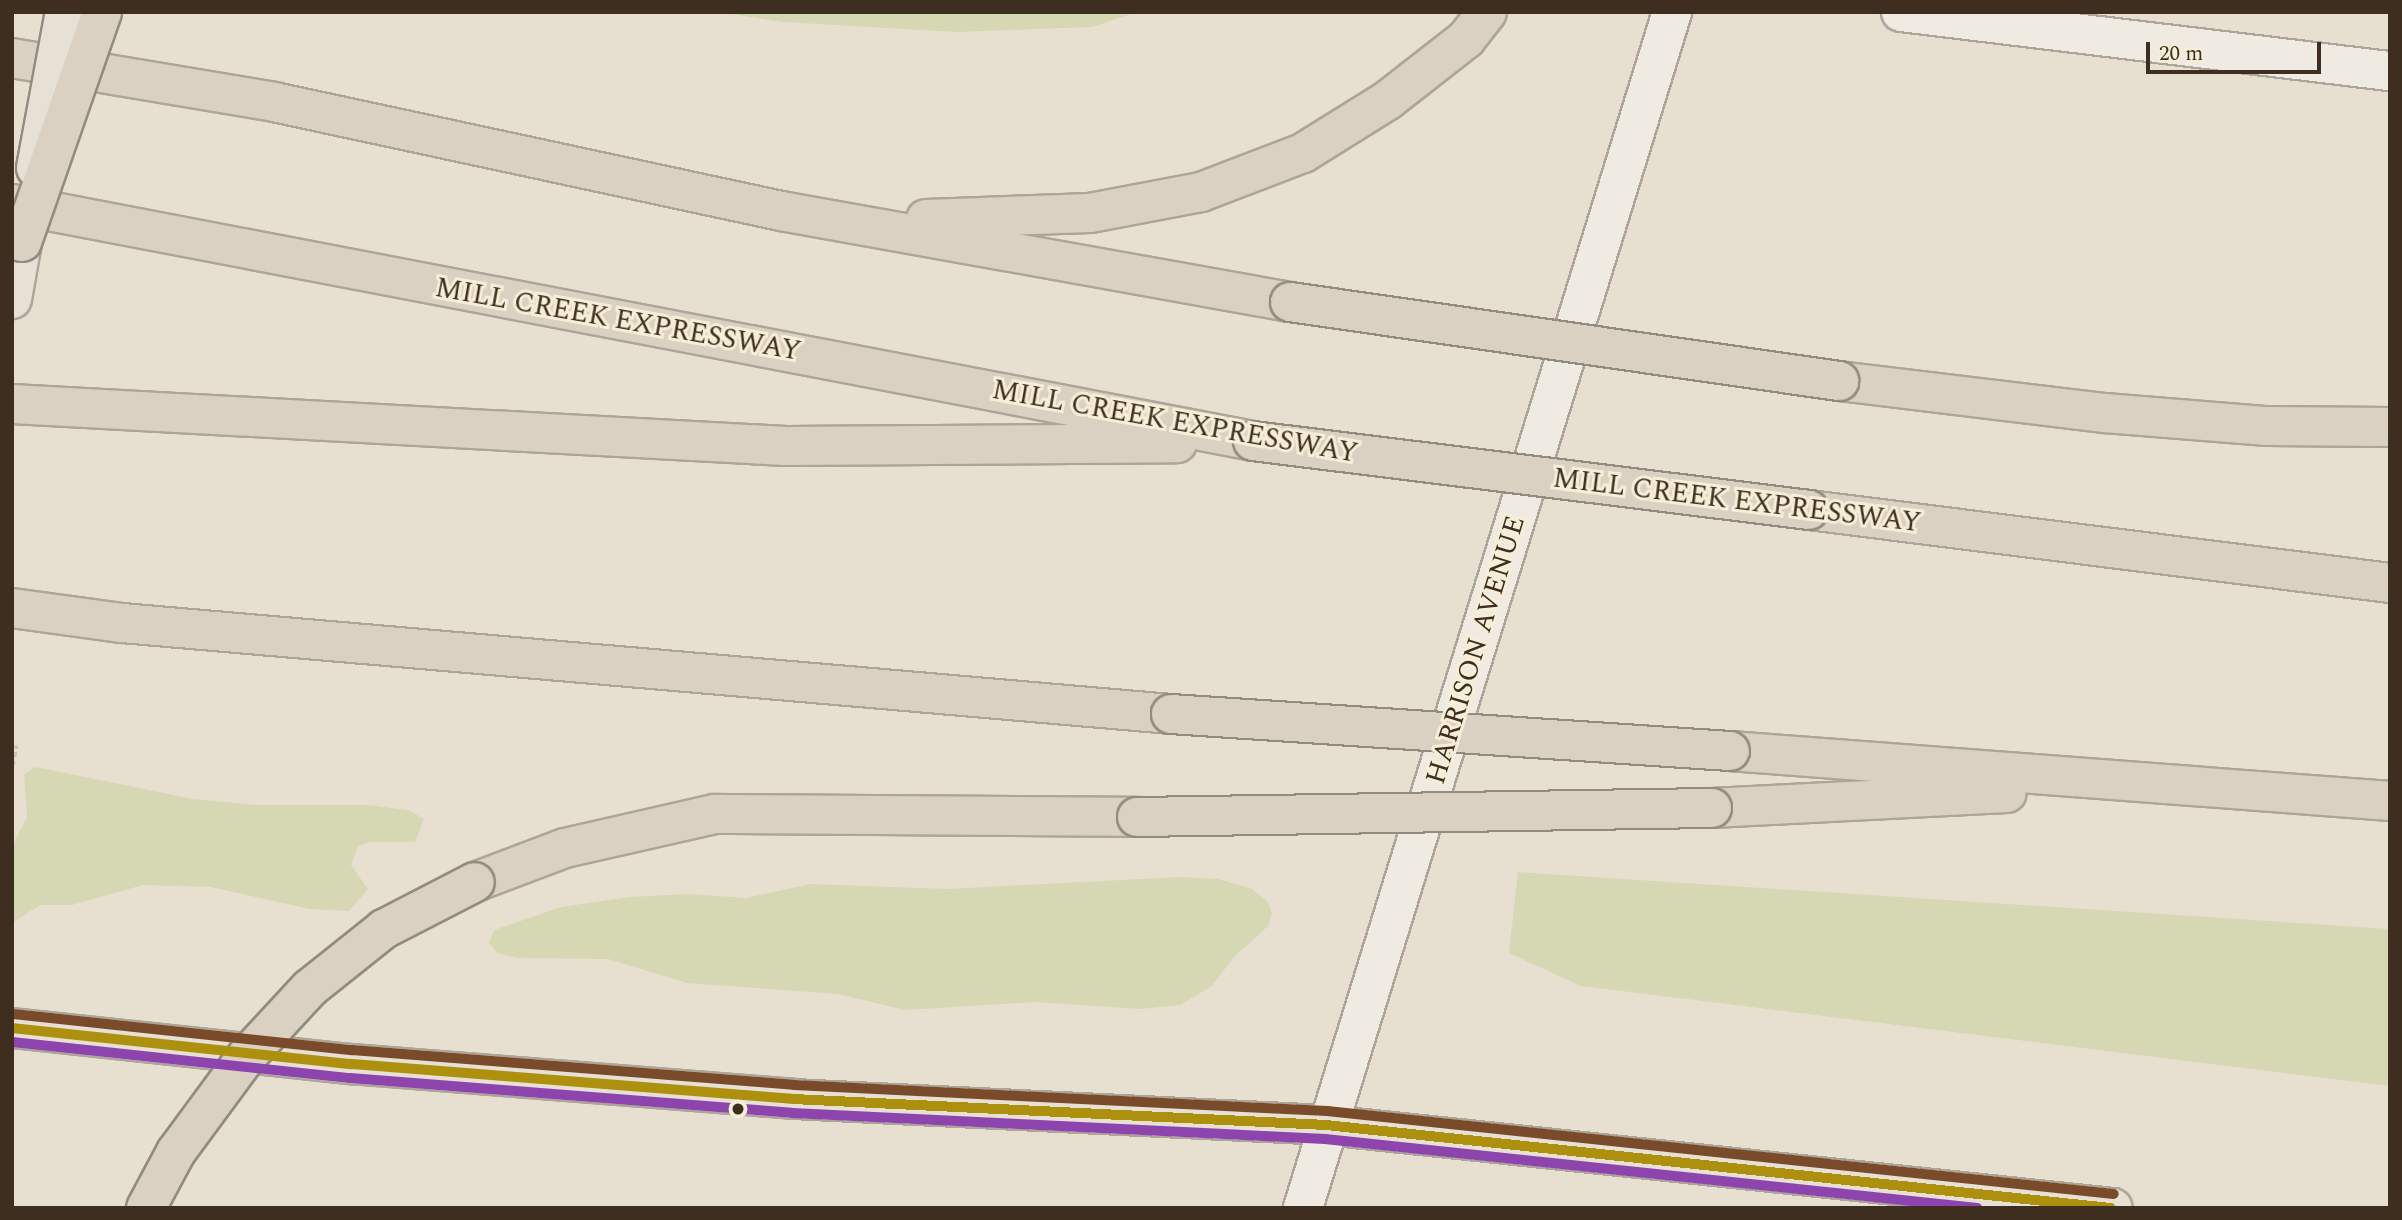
<!DOCTYPE html>
<style>
body{margin:0}
#map{position:relative;width:2402px;height:1220px;overflow:hidden;background:#e7e0d1;font-family:Spectral,serif}
div>[style]{position:absolute}
[style*='--x']{left:calc(var(--x)*1px);top:calc(var(--y)*1px);width:calc(var(--w)*1px);rotate:calc(var(--a)*1deg)}
.green>*{inset:0;background:#d6d7b3}
.path>*{height:4.5px;margin-top:-2.25px;transform-origin:0;background:repeating-linear-gradient(90deg,#c8c2b9 0 5px,transparent 0 8.5px)}
.roads{filter:drop-shadow(2px 0 #ada599) drop-shadow(-2px 0 #ada599) drop-shadow(0 2px #ada599) drop-shadow(0 -2px #ada599)}
.minor>*{height:38px;margin:-19px;padding:0 19px;transform-origin:19px;border-radius:19px;background:#efebe3}
.major>*{height:38px;margin:-19px;padding:0 19px;transform-origin:19px;border-radius:19px;background:#e6e1d4}
.highway>*{height:38px;margin:-19px;padding:0 19px;transform-origin:19px;border-radius:19px;background:#dad1c2}
.bridges{filter:drop-shadow(2px 0 #928b80) drop-shadow(-2px 0 #928b80) drop-shadow(0 2px #928b80) drop-shadow(0 -2px #928b80)}
.major-bridge>*{height:38px;margin:-19px;padding:0 19px;transform-origin:19px;border-radius:19px;background:#e6e1d4}
.highway-bridge>*{height:38px;margin:-19px;padding:0 19px;transform-origin:19px;border-radius:19px;background:#dad1c2}
.bus-1>*{height:10px;margin:-5px;padding:0 5px;transform-origin:5px;border-radius:5px;background:#ae900f}
.bus-2>*{height:10px;margin:-5px;padding:0 5px;transform-origin:5px;border-radius:5px;background:#8e44ad}
.bus-3>*{height:10px;margin:-5px;padding:0 5px;transform-origin:5px;border-radius:5px;background:#7a4b2a}
.dots>*{width:19px;height:19px;translate:-50% -50%;box-sizing:border-box;border:4px solid #f7eed8;border-radius:50%}
span{translate:-50% -50%;white-space:nowrap;text-align:center;line-height:1.15;-webkit-text-stroke:6px #f7eed8;paint-order:stroke}
.street-label{font-size:28px;color:#3d2e20}
.frame{position:absolute;inset:0;border:14px solid #3d2e20;pointer-events:none}
.scale{position:absolute;left:2146px;top:42px;width:175px;height:32px;box-sizing:border-box;border:4px solid #3d2e20;border-top:0;padding-left:9px;font-size:21px;line-height:24px;white-space:nowrap;color:#3d2e20;-webkit-text-stroke:5px #f7eed8;paint-order:stroke}
</style>
<div id="map">
<div class="green">
<div style="clip-path:polygon(717px 12px,1137px 12px,1092px 27px,957px 32px,783px 22px)"></div>
<div style="clip-path:polygon(36px 767px,193px 799px,256px 805px,367px 805px,408px 810px,424px 819px,415px 842px,369px 842px,358px 847px,351px 865px,368px 889px,349px 911px,310px 909px,210px 887px,143px 885px,72px 905px,40px 905px,12px 923px,12px 847px,27px 817px,24px 774px)"></div>
<div style="clip-path:polygon(1518px 872px,2390px 929px,2390px 1086px,1581px 986px,1509px 953px)"></div>
<div style="clip-path:polygon(1179px 877px,1218px 879px,1252px 889px,1268px 902px,1272px 914px,1268px 926px,1234px 957px,1212px 986px,1180px 1005px,1141px 1009px,1035px 1002px,905px 1010px,838px 994px,687px 983px,608px 959px,517px 958px,497px 953px,489px 943px,494px 930px,561px 907px,630px 897px,688px 894px,746px 898px,811px 884px,948px 889px)"></div>
</div>
<div class="path">
<div style="--x:12;--y:765;--w:20;--a:-79"></div>
</div>
<div class="roads">
<div class="minor">
<div style="--x:1901;--y:12;--w:493;--a:6.9"></div>
<div style="--x:1303;--y:1208;--w:1252;--a:-72.85"></div>
</div>
<div class="major">
<div style="--x:12;--y:299;--w:58;--a:-80"></div>
<div style="--x:12;--y:1028;--w:341;--a:6.1"></div>
<div style="--x:351;--y:1064;--w:443;--a:4.5"></div>
<div style="--x:793;--y:1099;--w:534;--a:2.79"></div>
<div style="--x:1326;--y:1125;--w:791;--a:6.02"></div>
</div>
<div class="highway">
<div style="--x:12;--y:58;--w:266;--a:9.5"></div>
<div style="--x:274;--y:102;--w:519;--a:12.13"></div>
<div style="--x:781;--y:211;--w:517;--a:10.14"></div>
<div style="--x:12;--y:204;--w:1263;--a:10.81"></div>
<div style="--x:926;--y:219;--w:164;--a:-2.1"></div>
<div style="--x:1090;--y:213;--w:113;--a:-10.7"></div>
<div style="--x:1201;--y:192;--w:109;--a:-20.9"></div>
<div style="--x:1303;--y:153;--w:100;--a:-31.9"></div>
<div style="--x:1388;--y:100;--w:99;--a:-38"></div>
<div style="--x:1466;--y:39;--w:34;--a:-52"></div>
<div style="--x:1839;--y:381;--w:268;--a:6.9"></div>
<div style="--x:2105;--y:413;--w:163;--a:4.6"></div>
<div style="--x:2267;--y:426;--w:123;--a:0.5"></div>
<div style="--x:12;--y:404;--w:775;--a:3.11"></div>
<div style="--x:786;--y:446;--w:391;--a:-0.4"></div>
<div style="--x:1809;--y:510;--w:586;--a:7.16"></div>
<div style="--x:12;--y:608;--w:111;--a:7.8"></div>
<div style="--x:122;--y:623;--w:1053;--a:4.96"></div>
<div style="--x:1730;--y:751;--w:662;--a:4.33"></div>
<div style="--x:1712;--y:808;--w:295;--a:-2.9"></div>
<div style="--x:475;--y:882;--w:96;--a:-20.7"></div>
<div style="--x:565;--y:848;--w:154;--a:-12.8"></div>
<div style="--x:715;--y:814;--w:422;--a:0.4"></div>
</div>
</div>
<div class="bridges">
<div class="major-bridge">
<div style="--x:36;--y:168;--w:159;--a:-79.5"></div>
</div>
<div class="highway-bridge">
<div style="--x:22;--y:242;--w:244;--a:-70.8"></div>
<div style="--x:1290;--y:302;--w:555;--a:8.19"></div>
<div style="--x:1253;--y:441;--w:560;--a:7.07"></div>
<div style="--x:1171;--y:714;--w:560;--a:3.79"></div>
<div style="--x:1137;--y:817;--w:575;--a:-0.9"></div>
<div style="--x:146;--y:1208;--w:64;--a:-61.8"></div>
<div style="--x:176;--y:1152;--w:118;--a:-53.6"></div>
<div style="--x:246;--y:1057;--w:94;--a:-47.2"></div>
<div style="--x:310;--y:988;--w:95;--a:-38.6"></div>
<div style="--x:384;--y:929;--w:102;--a:-27.3"></div>
</div>
</div>
<div class="bus-1">
<div style="--x:12;--y:1028;--w:341;--a:6.1"></div>
<div style="--x:351;--y:1064;--w:443;--a:4.5"></div>
<div style="--x:793;--y:1099;--w:534;--a:2.79"></div>
<div style="--x:1326;--y:1125;--w:789;--a:6.04"></div>
</div>
<div class="bus-2">
<div style="--x:12;--y:1042;--w:340;--a:6.1"></div>
<div style="--x:350;--y:1078;--w:443;--a:4.5"></div>
<div style="--x:792;--y:1113;--w:534;--a:2.79"></div>
<div style="--x:1325;--y:1139;--w:656;--a:6.04"></div>
</div>
<div class="bus-3">
<div style="--x:13;--y:1014;--w:341;--a:6.1"></div>
<div style="--x:352;--y:1050;--w:443;--a:4.5"></div>
<div style="--x:794;--y:1085;--w:534;--a:2.79"></div>
<div style="--x:1327;--y:1111;--w:791;--a:6.02"></div>
</div>
<div class="dots">
<div style="left:738px;top:1109px;background:#3d2e20"></div>
</div>
<div class="street-label">
<span style="left:618px;top:320px;rotate:10deg">MILL CREEK EXPRESSWAY</span>
<span style="left:1175px;top:422px;rotate:10deg">MILL CREEK EXPRESSWAY</span>
<span style="left:1737px;top:501px;rotate:7deg">MILL CREEK EXPRESSWAY</span>
<span style="left:1476px;top:650px;rotate:-73deg">HARRISON AVENUE</span>
</div>
<div class="frame"></div>
<div class="scale">20 m</div>
</div>
